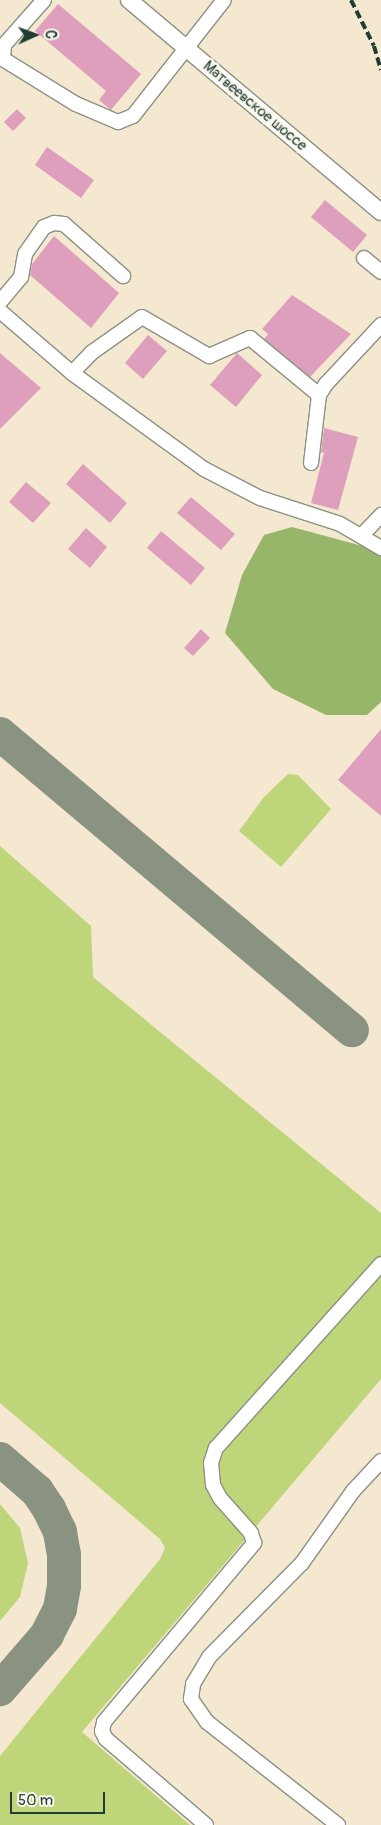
<!DOCTYPE html>
<meta charset="utf-8">
<style>
body{margin:0}
#map{position:relative;width:381px;height:1825px;overflow:hidden;background:#f5e8d0;font-family:Pangolin,sans-serif}
div>[style]{position:absolute}
[style*='--x']{left:calc(var(--x)*1px);top:calc(var(--y)*1px);width:calc(var(--w)*1px);rotate:calc(var(--a)*1deg)}
.green>*{inset:0;background:#bfd579}
.forest>*{inset:0;background:#97b669}
.taxiway>*{height:34px;margin:-17px;padding:0 17px;transform-origin:17px;border-radius:17px;background:#8a9282}
.building>*{inset:0;background:#de9fbc}
.roads{filter:drop-shadow(1px 0 #8a9282) drop-shadow(-1px 0 #8a9282) drop-shadow(0 1px #8a9282) drop-shadow(0 -1px #8a9282)}
.minor>*{height:14px;margin:-7px;padding:0 7px;transform-origin:7px;border-radius:7px;background:#fff}
.major>*{height:16px;margin:-8px;padding:0 8px;transform-origin:8px;border-radius:8px;background:#fff}
.rail>*{height:4px;margin-top:-2px;transform-origin:0;background:repeating-linear-gradient(90deg,#1f3d34 0 8px,transparent 0 12px)}
span{translate:-50% -50%;white-space:nowrap;text-align:center;line-height:1.15;-webkit-text-stroke:5px #fbf7ec;paint-order:stroke}
.street-label{font-size:15px;color:#1f3d34}
.north{position:absolute;left:10px;top:10px;width:50px;height:50px;-webkit-text-stroke:4px #fbf7ec;paint-order:stroke;rotate:88deg;font-size:14px;font-weight:700;line-height:20px;text-align:center;color:#1f3d34}
.north::after{content:'';display:block;margin:auto;width:18px;height:22px;background:#1f3d34;clip-path:polygon(50% 0,100% 100%,50% 72%,0 100%)}
.scale{position:absolute;left:10px;top:1792px;width:95px;height:22px;box-sizing:border-box;border:2px solid #1f3d34;border-top:0;padding-left:6px;font-size:15px;line-height:18px;white-space:nowrap;color:#1f3d34;-webkit-text-stroke:4px #fbf7ec;paint-order:stroke}
</style>
<div id="map">
<div class="green">
<div style="clip-path:polygon(288px 774px,298px 775px,331px 809px,281px 867px,239px 831px,264px 797px)"></div>
<div style="clip-path:polygon(0 846px,91px 926px,93px 977px,381px 1213px,381px 1379px,82px 1732px,190px 1825px,0 1825px,0 1756px,160px 1559px,165px 1548px,160px 1539px,0 1403px)"></div>
<div style="clip-path:polygon(0 1504px,20px 1528px,28px 1563px,20px 1597px,0 1621px)"></div>
</div>
<div class="forest">
<div style="clip-path:polygon(292px 527px,381px 551px,381px 702px,367px 715px,326px 715px,273px 689px,225px 633px,242px 575px,264px 535px)"></div>
</div>
<div class="taxiway">
<div style="--x:0;--y:734;--w:460;--a:40.1"></div>
<div style="--x:0;--y:1459;--w:49;--a:40.9"></div>
<div style="--x:37;--y:1491;--w:22;--a:56"></div>
<div style="--x:49;--y:1509;--w:25;--a:64"></div>
<div style="--x:60;--y:1532;--w:23;--a:80"></div>
<div style="--x:64;--y:1555;--w:31;--a:90"></div>
<div style="--x:64;--y:1586;--w:23;--a:100"></div>
<div style="--x:60;--y:1609;--w:29;--a:117"></div>
<div style="--x:47;--y:1635;--w:72;--a:131"></div>
</div>
<div class="building">
<div style="clip-path:polygon(58px 4px,141px 74px,111px 110px,99px 100px,106px 91px,35px 31px)"></div>
<div style="clip-path:polygon(17px 109px,26px 118px,13px 131px,4px 122px)"></div>
<div style="clip-path:polygon(47px 147px,94px 180px,81px 198px,35px 165px)"></div>
<div style="clip-path:polygon(325px 200px,367px 235px,353px 252px,311px 217px)"></div>
<div style="clip-path:polygon(54px 236px,119px 293px,91px 328px,30px 275px,32px 264px)"></div>
<div style="clip-path:polygon(292px 295px,351px 334px,310px 377px,264px 339px,268px 334px,262px 329px)"></div>
<div style="clip-path:polygon(148px 335px,167px 351px,143px 379px,125px 363px)"></div>
<div style="clip-path:polygon(0 353px,41px 388px,0 429px)"></div>
<div style="clip-path:polygon(237px 353px,262px 375px,236px 407px,210px 385px)"></div>
<div style="clip-path:polygon(324px 428px,358px 437px,338px 510px,311px 503px,324px 453px,321px 452px)"></div>
<div style="clip-path:polygon(83px 464px,127px 503px,110px 523px,66px 484px)"></div>
<div style="clip-path:polygon(26px 482px,51px 503px,33px 523px,9px 502px)"></div>
<div style="clip-path:polygon(191px 497px,235px 534px,221px 550px,177px 513px)"></div>
<div style="clip-path:polygon(86px 528px,107px 547px,90px 568px,68px 549px)"></div>
<div style="clip-path:polygon(161px 531px,205px 568px,191px 585px,147px 548px)"></div>
<div style="clip-path:polygon(201px 629px,210px 638px,193px 656px,184px 648px)"></div>
<div style="clip-path:polygon(381px 729px,381px 816px,338px 780px)"></div>
</div>
<div class="roads">
<div class="minor">
<div style="--x:44;--y:0;--w:60;--a:131.6"></div>
<div style="--x:4;--y:45;--w:14;--a:94"></div>
<div style="--x:3;--y:59;--w:86;--a:31.7"></div>
<div style="--x:76;--y:104;--w:46;--a:23.2"></div>
<div style="--x:118;--y:122;--w:16;--a:-22"></div>
<div style="--x:133;--y:116;--w:147;--a:-51.9"></div>
<div style="--x:364;--y:258;--w:22;--a:39"></div>
<div style="--x:0;--y:302;--w:33;--a:-50"></div>
<div style="--x:21;--y:277;--w:23;--a:-80"></div>
<div style="--x:25;--y:254;--w:33;--a:-55"></div>
<div style="--x:44;--y:227;--w:11;--a:-22"></div>
<div style="--x:54;--y:223;--w:10;--a:6"></div>
<div style="--x:64;--y:224;--w:79;--a:41.4"></div>
<div style="--x:0;--y:311;--w:95;--a:40.7"></div>
<div style="--x:72;--y:373;--w:163;--a:36"></div>
<div style="--x:204;--y:469;--w:63;--a:27.4"></div>
<div style="--x:260;--y:498;--w:84;--a:18"></div>
<div style="--x:340;--y:524;--w:48;--a:30.3"></div>
<div style="--x:72;--y:373;--w:28;--a:-46"></div>
<div style="--x:91;--y:353;--w:62;--a:-35.2"></div>
<div style="--x:142;--y:317;--w:78;--a:30.2"></div>
<div style="--x:209;--y:356;--w:45;--a:-23.7"></div>
<div style="--x:250;--y:338;--w:89;--a:39.6"></div>
<div style="--x:311;--y:463;--w:68;--a:-83.3"></div>
<div style="--x:319;--y:395;--w:13;--a:-58"></div>
<div style="--x:326;--y:384;--w:81;--a:-47"></div>
<div style="--x:362;--y:535;--w:28;--a:-46"></div>
<div style="--x:206;--y:1825;--w:132;--a:-139.3"></div>
<div style="--x:106;--y:1739;--w:9;--a:-117"></div>
<div style="--x:102;--y:1731;--w:9;--a:-77"></div>
<div style="--x:104;--y:1722;--w:234;--a:-50"></div>
<div style="--x:254;--y:1543;--w:10;--a:-107"></div>
<div style="--x:251;--y:1533;--w:47;--a:-131.5"></div>
<div style="--x:220;--y:1498;--w:15;--a:-118"></div>
<div style="--x:213;--y:1485;--w:22;--a:-95"></div>
<div style="--x:211;--y:1463;--w:16;--a:-72"></div>
<div style="--x:216;--y:1448;--w:247;--a:-48.1"></div>
<div style="--x:338;--y:1825;--w:167;--a:-141.8"></div>
<div style="--x:207;--y:1722;--w:28;--a:-125"></div>
<div style="--x:191;--y:1699;--w:15;--a:-82"></div>
<div style="--x:193;--y:1684;--w:31;--a:-59"></div>
<div style="--x:209;--y:1657;--w:132;--a:-45.3"></div>
<div style="--x:302;--y:1563;--w:88;--a:-54.7"></div>
<div style="--x:353;--y:1491;--w:41;--a:-47"></div>
</div>
<div class="major">
<div style="--x:129;--y:0;--w:329;--a:40.1"></div>
</div>
</div>
<div class="rail">
<div style="--x:351;--y:0;--w:51;--a:63.4"></div>
<div style="--x:374;--y:46;--w:25;--a:74"></div>
</div>
<div class="street-label">
<span style="left:255px;top:106px;rotate:40deg">Матвеевское шоссе</span>
</div>
<div class="north">С</div>
<div class="scale">50 m</div>
</div>
